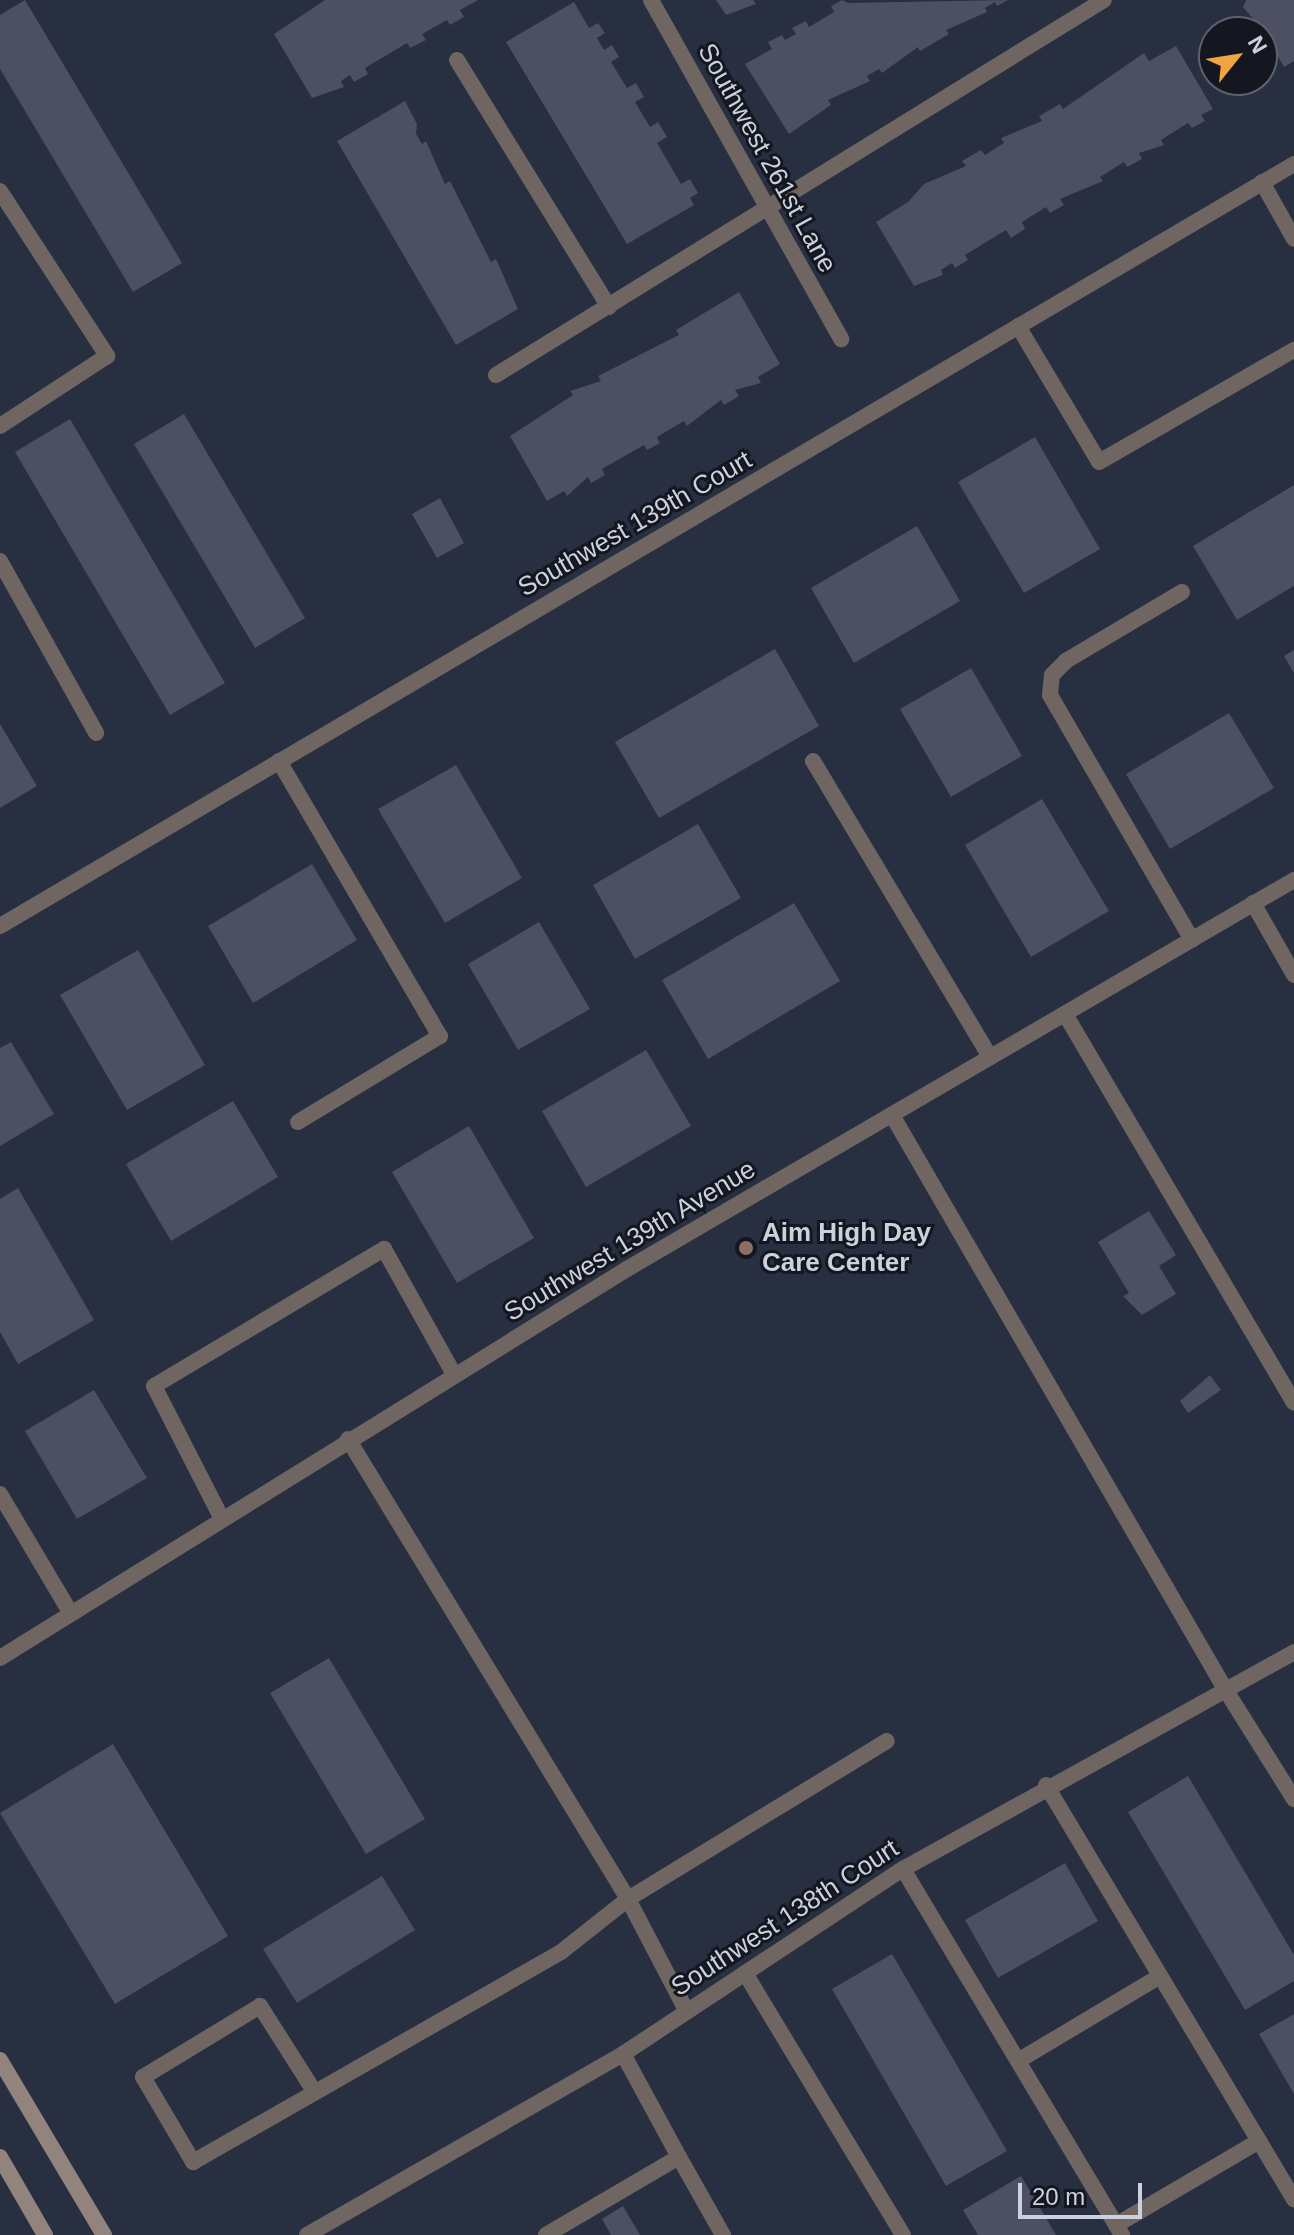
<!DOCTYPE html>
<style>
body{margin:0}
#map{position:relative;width:1294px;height:2235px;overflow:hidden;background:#272f40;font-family:Arial,sans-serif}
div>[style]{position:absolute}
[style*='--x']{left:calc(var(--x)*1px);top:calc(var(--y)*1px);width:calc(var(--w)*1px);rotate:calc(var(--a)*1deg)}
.building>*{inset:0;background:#4d4f63}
.lane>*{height:16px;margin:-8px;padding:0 8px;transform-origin:8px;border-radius:8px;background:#6f6561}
.street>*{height:16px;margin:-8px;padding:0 8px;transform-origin:8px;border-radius:8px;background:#6f6561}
.secondary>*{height:16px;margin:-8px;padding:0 8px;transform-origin:8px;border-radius:8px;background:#93837d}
.dots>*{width:22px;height:22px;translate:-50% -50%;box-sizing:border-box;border:4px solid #14171f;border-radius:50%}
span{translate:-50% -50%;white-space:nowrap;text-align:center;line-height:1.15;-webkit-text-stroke:6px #14171f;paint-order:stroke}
.street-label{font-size:26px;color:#ccd2dd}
.poi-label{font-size:26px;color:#ccd2dd;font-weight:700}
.left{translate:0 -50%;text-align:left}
.north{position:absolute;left:1198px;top:16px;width:80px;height:80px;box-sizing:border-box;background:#14171f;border:2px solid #5e626b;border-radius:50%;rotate:60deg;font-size:22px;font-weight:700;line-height:32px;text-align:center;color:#ccd2dd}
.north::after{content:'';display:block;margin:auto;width:28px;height:36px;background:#f1a540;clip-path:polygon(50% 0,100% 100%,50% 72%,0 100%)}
.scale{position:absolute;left:1018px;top:2183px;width:124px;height:36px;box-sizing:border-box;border:4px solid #ccd2dd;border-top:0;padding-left:10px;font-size:24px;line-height:28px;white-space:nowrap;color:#ccd2dd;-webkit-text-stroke:6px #14171f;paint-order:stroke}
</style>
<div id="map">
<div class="building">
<div style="clip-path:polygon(25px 0,182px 263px,133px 292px,0 69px,0 15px)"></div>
<div style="clip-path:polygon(325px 0,478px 0,460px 10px,464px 17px,450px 25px,447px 20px,422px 34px,426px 40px,410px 48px,407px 43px,365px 68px,368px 74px,354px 82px,350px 75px,341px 81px,344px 87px,312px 98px,274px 34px)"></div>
<div style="clip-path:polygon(716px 0,753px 0,756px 4px,726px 15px)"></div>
<div style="clip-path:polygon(842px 0,848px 3px,1008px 0,997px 6px,995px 2px,985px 8px,987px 12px,946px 30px,949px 34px,920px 51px,918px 47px,882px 73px,879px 69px,867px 76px,870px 81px,828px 100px,831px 105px,789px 134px,745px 64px,772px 49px,768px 42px,782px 35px,785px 40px,796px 34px,792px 28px,806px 21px,809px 27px,834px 12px,831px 6px)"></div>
<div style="clip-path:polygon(1246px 0,1294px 0,1294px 61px,1284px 67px,1269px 41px,1264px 45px,1262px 32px,1255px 30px,1260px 27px,1243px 7px)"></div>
<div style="clip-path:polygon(574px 2px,589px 28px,598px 23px,605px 33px,597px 38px,604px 50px,612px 45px,619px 57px,611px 62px,627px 88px,636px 83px,644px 97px,635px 102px,650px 127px,658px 122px,667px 137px,657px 143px,681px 184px,690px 179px,698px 193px,690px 198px,694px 205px,627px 244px,506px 42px)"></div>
<div style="clip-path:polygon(1176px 46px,1213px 109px,1201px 115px,1205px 121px,1192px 128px,1188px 123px,1161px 140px,1164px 145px,1139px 153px,1142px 159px,1127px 167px,1124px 162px,1100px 177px,1103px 181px,1060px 199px,1064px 205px,1050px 213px,1046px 207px,1022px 222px,1025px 229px,1011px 238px,1006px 230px,965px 255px,968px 260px,955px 268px,952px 263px,941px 270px,943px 275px,914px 286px,876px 222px,908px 202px,924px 184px,966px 166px,962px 161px,981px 150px,985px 155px,1004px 143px,1001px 138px,1042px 121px,1039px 116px,1060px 104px,1063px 109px,1144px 53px,1149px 61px)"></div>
<div style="clip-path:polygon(405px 101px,417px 124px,416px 134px,422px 144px,426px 141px,445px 184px,450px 181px,491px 262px,496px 259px,518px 309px,456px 345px,337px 141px)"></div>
<div style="clip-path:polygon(739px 292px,780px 364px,758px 377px,761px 383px,735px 390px,739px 396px,724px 405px,721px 400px,687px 426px,684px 421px,657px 437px,660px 443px,647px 450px,644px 445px,602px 469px,605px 475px,591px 483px,588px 477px,567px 496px,564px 491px,547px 501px,510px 436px,573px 395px,570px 391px,601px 381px,598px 376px,679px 335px,676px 330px)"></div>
<div style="clip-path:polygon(184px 414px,305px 618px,255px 648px,134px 444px)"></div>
<div style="clip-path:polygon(70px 419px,225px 683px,170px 715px,15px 452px)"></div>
<div style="clip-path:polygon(1035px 437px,1100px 549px,1024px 593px,958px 482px)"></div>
<div style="clip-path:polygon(1294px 485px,1294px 586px,1237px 620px,1193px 546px)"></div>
<div style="clip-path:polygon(440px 498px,464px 543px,437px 558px,412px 514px)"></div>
<div style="clip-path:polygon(917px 526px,960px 601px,854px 663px,811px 588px)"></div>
<div style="clip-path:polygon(775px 649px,819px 726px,659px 818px,615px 742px)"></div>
<div style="clip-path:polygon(1294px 650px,1294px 673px,1284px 656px)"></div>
<div style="clip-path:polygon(971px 668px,1022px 756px,951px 797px,900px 709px)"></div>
<div style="clip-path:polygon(1229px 713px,1274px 788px,1170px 849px,1126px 774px)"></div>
<div style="clip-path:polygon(0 724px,37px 786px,0 808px)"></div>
<div style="clip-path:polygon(456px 765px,522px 878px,445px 923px,378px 809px)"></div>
<div style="clip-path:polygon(1042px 799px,1109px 911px,1031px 957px,965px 845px)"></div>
<div style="clip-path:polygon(698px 824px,741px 898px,635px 959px,593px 885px)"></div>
<div style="clip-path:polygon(312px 864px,357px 940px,253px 1003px,208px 926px)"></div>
<div style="clip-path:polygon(794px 903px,840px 981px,708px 1059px,662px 980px)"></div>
<div style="clip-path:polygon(539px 922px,590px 1009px,518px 1050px,468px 964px)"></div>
<div style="clip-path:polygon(138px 950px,205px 1065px,127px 1110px,60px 995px)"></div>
<div style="clip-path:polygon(11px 1042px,54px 1114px,0 1146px,0 1048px)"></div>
<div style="clip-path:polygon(646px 1050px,691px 1126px,586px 1187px,542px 1111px)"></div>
<div style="clip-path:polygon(233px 1101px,278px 1177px,171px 1241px,126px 1164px)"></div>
<div style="clip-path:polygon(469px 1126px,534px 1238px,457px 1283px,392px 1172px)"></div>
<div style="clip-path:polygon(18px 1188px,94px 1320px,18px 1364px,0 1332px,0 1199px)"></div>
<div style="clip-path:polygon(1149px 1211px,1176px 1255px,1159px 1266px,1176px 1294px,1142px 1315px,1123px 1296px,1129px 1293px,1098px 1242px)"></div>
<div style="clip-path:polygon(1210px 1375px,1221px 1390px,1188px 1413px,1180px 1401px)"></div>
<div style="clip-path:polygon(94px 1390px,147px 1478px,77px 1519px,25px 1431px)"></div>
<div style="clip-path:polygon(329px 1658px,425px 1819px,366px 1854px,270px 1693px)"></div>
<div style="clip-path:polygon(113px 1744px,228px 1936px,115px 2004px,0 1813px)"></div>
<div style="clip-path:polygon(1188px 1776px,1294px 1955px,1294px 1981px,1245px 2010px,1128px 1812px)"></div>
<div style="clip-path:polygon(1065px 1863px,1098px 1921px,998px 1978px,965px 1920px)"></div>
<div style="clip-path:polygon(382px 1876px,415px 1930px,297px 2003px,263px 1949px)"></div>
<div style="clip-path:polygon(892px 1954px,1007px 2151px,946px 2186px,832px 1989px)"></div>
<div style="clip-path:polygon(1294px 2014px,1294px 2094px,1259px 2034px)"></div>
<div style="clip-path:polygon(1021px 2176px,1056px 2235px,978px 2235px,963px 2210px)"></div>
<div style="clip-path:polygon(623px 2206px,640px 2235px,611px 2235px,602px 2219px)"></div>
</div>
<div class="lane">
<div style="--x:1262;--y:182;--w:65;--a:60.7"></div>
<div style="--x:1018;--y:326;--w:158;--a:59.2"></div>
<div style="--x:1099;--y:462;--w:225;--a:-29.9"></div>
<div style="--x:1182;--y:592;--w:135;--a:149.3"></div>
<div style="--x:1066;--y:661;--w:20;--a:135"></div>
<div style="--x:1052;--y:675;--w:20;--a:96"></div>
<div style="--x:1050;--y:695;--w:283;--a:59.9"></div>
<div style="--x:279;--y:761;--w:319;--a:59.7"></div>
<div style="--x:440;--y:1036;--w:166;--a:148.8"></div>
<div style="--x:813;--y:761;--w:345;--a:59.1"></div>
<div style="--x:1253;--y:903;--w:83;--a:60.3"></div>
<div style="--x:1065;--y:1014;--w:451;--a:59.5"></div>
<div style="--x:892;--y:1115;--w:664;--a:59.88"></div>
<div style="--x:348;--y:1439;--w:539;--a:58.67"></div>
<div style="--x:628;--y:1899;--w:125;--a:62.4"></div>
<div style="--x:0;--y:1494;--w:137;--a:59.3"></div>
<div style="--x:221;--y:1517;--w:147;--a:-117.1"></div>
<div style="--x:154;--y:1386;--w:268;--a:-30.8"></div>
<div style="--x:384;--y:1249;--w:143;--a:60.8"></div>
<div style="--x:314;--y:2091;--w:101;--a:-122.4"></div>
<div style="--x:260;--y:2006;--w:137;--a:148.7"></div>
<div style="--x:143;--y:2077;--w:99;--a:59.5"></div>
<div style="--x:193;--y:2162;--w:424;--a:-29.7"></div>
<div style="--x:561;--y:1952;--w:85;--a:-38.3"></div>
<div style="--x:628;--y:1899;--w:303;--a:-31.4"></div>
<div style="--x:679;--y:2157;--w:90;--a:60.6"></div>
<div style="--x:546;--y:2235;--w:154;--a:-30.4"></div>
<div style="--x:679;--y:2157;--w:117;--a:-118.5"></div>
</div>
<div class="street">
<div style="--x:651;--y:0;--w:389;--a:60.7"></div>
<div style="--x:457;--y:60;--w:290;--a:58.4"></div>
<div style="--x:0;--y:191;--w:197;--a:57"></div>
<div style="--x:107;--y:356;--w:128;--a:146.8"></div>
<div style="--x:496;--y:375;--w:714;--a:-31.67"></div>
<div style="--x:0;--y:561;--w:197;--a:60.8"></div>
<div style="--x:0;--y:926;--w:1502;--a:-30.49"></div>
<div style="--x:0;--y:1658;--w:738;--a:-31.82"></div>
<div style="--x:627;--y:1269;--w:772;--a:-30.25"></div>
<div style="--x:1225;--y:1689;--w:130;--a:57.9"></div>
<div style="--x:1046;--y:1785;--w:483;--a:59.1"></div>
<div style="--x:903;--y:1869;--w:427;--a:59.1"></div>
<div style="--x:745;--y:1973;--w:306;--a:58.9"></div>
<div style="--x:1018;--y:2061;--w:165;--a:-30.9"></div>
<div style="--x:1116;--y:2225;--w:166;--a:-30.4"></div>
<div style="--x:307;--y:2235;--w:364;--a:-29.8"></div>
<div style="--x:623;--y:2054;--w:336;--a:-33.5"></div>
<div style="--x:903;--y:1869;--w:447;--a:-29"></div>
</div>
<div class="secondary">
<div style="--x:0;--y:2060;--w:204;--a:59.3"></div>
<div style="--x:0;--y:2157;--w:90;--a:60"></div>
</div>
<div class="dots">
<div style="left:746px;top:1248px;background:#8d6e63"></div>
</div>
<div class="street-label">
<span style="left:767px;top:158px;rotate:61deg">Southwest 261st Lane</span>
<span style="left:635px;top:524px;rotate:-30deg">Southwest 139th Court</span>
<span style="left:630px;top:1241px;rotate:-31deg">Southwest 139th Avenue</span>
<span style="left:785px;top:1918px;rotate:-33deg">Southwest 138th Court</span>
</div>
<div class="poi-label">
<span class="left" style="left:762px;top:1248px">Aim High Day<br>Care Center</span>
</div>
<div class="north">N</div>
<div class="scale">20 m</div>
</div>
